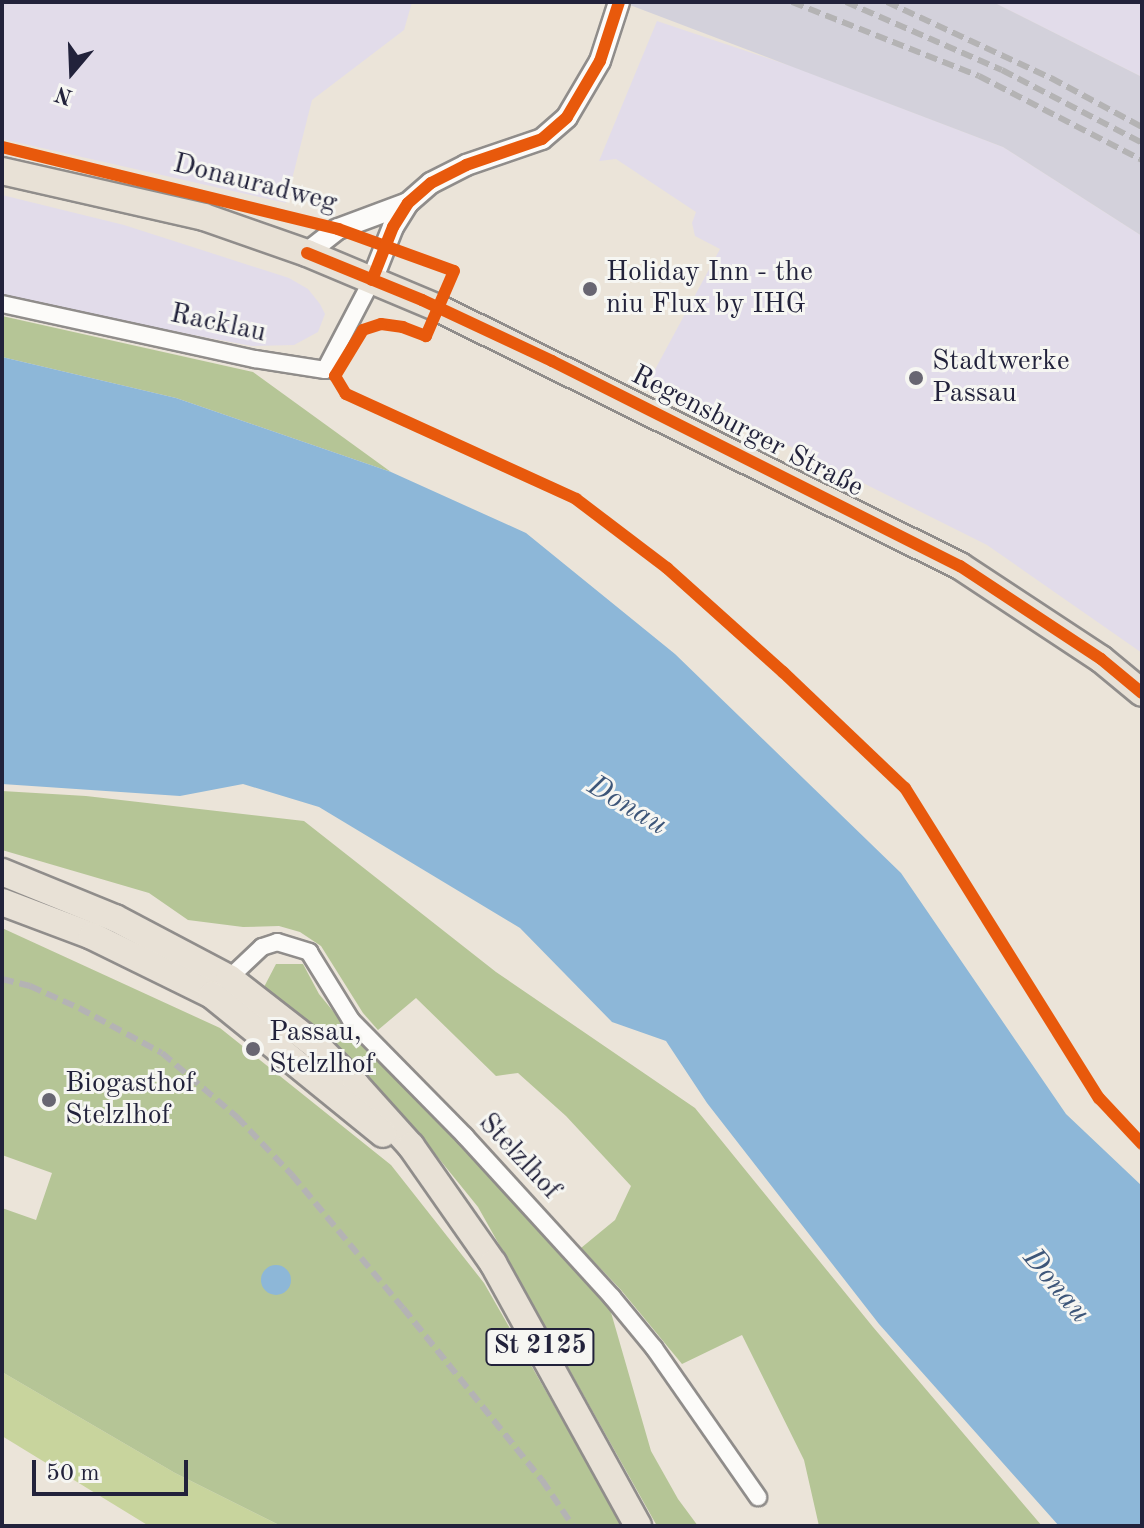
<!DOCTYPE html>
<meta charset="utf-8">
<style>
body{margin:0}
#map{position:relative;width:1144px;height:1528px;overflow:hidden;background:#ebe4d9;font-family:"Old Standard TT",serif}
div>[style]{position:absolute}
[style*='--x']{left:calc(var(--x)*1px);top:calc(var(--y)*1px);width:calc(var(--w)*1px);rotate:calc(var(--a)*1deg)}
.built>*{inset:0;background:#e2dcea}
.industrial>*{inset:0;background:#d3d1db}
.green>*{inset:0;background:#c8d49d}
.forest>*{inset:0;background:#b5c596}
.water>*{inset:0;background:#8db7d8}
.round{border-radius:50%}
.roads{filter:drop-shadow(2px 0 #908d8b) drop-shadow(-2px 0 #908d8b) drop-shadow(0 2px #908d8b) drop-shadow(0 -2px #908d8b)}
.minor>*{height:16px;margin:-8px;padding:0 8px;transform-origin:8px;border-radius:8px;background:#fcfbf9}
.tertiary>*{height:20px;margin:-10px;padding:0 10px;transform-origin:10px;border-radius:10px;background:#fcfbf9}
.primary>*{height:26px;margin:-13px;padding:0 13px;transform-origin:13px;border-radius:13px;background:#e8e1d6}
.rail>*{height:6px;margin-top:-3px;transform-origin:0;background:repeating-linear-gradient(90deg,#b4b3b4 0 12px,transparent 0 18px)}
.cycleway>*{height:12px;margin:-6px;padding:0 6px;transform-origin:6px;border-radius:6px;background:#e8590c}
.dots>*{width:22px;height:22px;translate:-50% -50%;box-sizing:border-box;border:4px solid #f6f6f2;border-radius:50%}
span{translate:-50% -50%;white-space:nowrap;text-align:center;line-height:1.15;-webkit-text-stroke:6px #f6f6f2;paint-order:stroke}
.shield-label span{padding:2px 6px;background:#f6f6f2;border:2px solid;border-radius:6px;-webkit-text-stroke-width:0}
.shield-label{font-size:26px;color:#22223b;font-weight:700}
.street-label{font-size:28px;color:#22223b}
.poi-label{font-size:28px;color:#22223b}
.left{translate:0 -50%;text-align:left}
.water-label{font-size:30px;color:#3d5679;font-style:italic}
.frame{position:absolute;inset:0;border:4px solid #22223b;pointer-events:none}
.north{position:absolute;left:32px;top:32px;width:80px;height:80px;-webkit-text-stroke:6px #f6f6f2;paint-order:stroke;rotate:199deg;font-size:22px;font-weight:700;line-height:32px;text-align:center;color:#22223b}
.north::after{content:'';display:block;margin:auto;width:28px;height:36px;background:#22223b;clip-path:polygon(50% 0,100% 100%,50% 72%,0 100%)}
.scale{position:absolute;left:32px;top:1460px;width:156px;height:36px;box-sizing:border-box;border:4px solid #22223b;border-top:0;padding-left:10px;font-size:24px;line-height:28px;white-space:nowrap;color:#22223b;-webkit-text-stroke:6px #f6f6f2;paint-order:stroke}
</style>
<div id="map">
<div class="built">
<div style="clip-path:polygon(2px 2px,412px 2px,404px 30px,312px 100px,286px 203px,2px 139px)"></div>
<div style="clip-path:polygon(993px 2px,1142px 2px,1142px 77px)"></div>
<div style="clip-path:polygon(657px 21px,794px 67px,1003px 147px,1142px 236px,1142px 653px,987px 545px,651px 377px,720px 249px,695px 236px,692px 223px,696px 212px,616px 159px,599px 161px)"></div>
<div style="clip-path:polygon(2px 195px,124px 225px,289px 278px,308px 289px,320px 304px,325px 314px,318px 332px,294px 345px,252px 346px,2px 299px)"></div>
</div>
<div class="industrial">
<div style="clip-path:polygon(622px 2px,993px 2px,1142px 77px,1142px 236px,1003px 147px)"></div>
</div>
<div class="green">
<div style="clip-path:polygon(2px 1372px,175px 1473px,281px 1526px,149px 1526px,2px 1436px)"></div>
</div>
<div class="forest">
<div style="clip-path:polygon(2px 316px,253px 372px,391px 472px,176px 398px,2px 357px)"></div>
<div style="clip-path:polygon(2px 791px,86px 796px,304px 821px,496px 972px,695px 1108px,873px 1327px,1042px 1526px,819px 1526px,804px 1460px,742px 1335px,682px 1364px,621px 1290px,581px 1248px,615px 1220px,631px 1186px,566px 1116px,518px 1073px,496px 1076px,416px 998px,378px 1030px,363px 1013px,321px 946px,300px 932px,279px 926px,243px 927px,188px 920px,149px 893px,2px 850px)"></div>
<div style="clip-path:polygon(2px 928px,220px 1028px,391px 1165px,484px 1283px,623px 1526px,281px 1526px,175px 1473px,2px 1372px,2px 1208px,36px 1220px,52px 1173px,2px 1155px)"></div>
<div style="clip-path:polygon(276px 964px,303px 964px,319px 994px,337px 1016px,462px 1142px,535px 1226px,608px 1302px,651px 1451px,678px 1499px,698px 1526px,657px 1526px,478px 1207px,419px 1134px,330px 1040px,264px 987px)"></div>
</div>
<div class="water">
<div style="clip-path:polygon(2px 357px,176px 398px,391px 472px,526px 533px,675px 654px,901px 873px,1066px 1114px,1142px 1186px,1142px 1526px,1059px 1526px,879px 1324px,707px 1103px,666px 1041px,612px 1022px,520px 928px,319px 807px,243px 784px,180px 796px,2px 784px)"></div>
<div class="round" style="left:261px;top:1265px;width:30px;height:30px"></div>
</div>
<div class="roads">
<div class="minor">
<div style="--x:2;--y:304;--w:259;--a:12.3"></div>
<div style="--x:255;--y:359;--w:71;--a:8.9"></div>
<div style="--x:325;--y:370;--w:102;--a:-62.4"></div>
<div style="--x:225;--y:982;--w:51;--a:-43.4"></div>
<div style="--x:262;--y:947;--w:16;--a:-18"></div>
<div style="--x:277;--y:942;--w:34;--a:17"></div>
<div style="--x:309;--y:952;--w:80;--a:58.3"></div>
<div style="--x:351;--y:1020;--w:163;--a:45.5"></div>
<div style="--x:465;--y:1136;--w:218;--a:47.6"></div>
<div style="--x:612;--y:1297;--w:66;--a:50.5"></div>
<div style="--x:654;--y:1348;--w:182;--a:55.1"></div>
</div>
<div class="tertiary">
<div style="--x:307;--y:253;--w:39;--a:-38"></div>
<div style="--x:338;--y:229;--w:75;--a:-20.4"></div>
<div style="--x:372;--y:280;--w:57;--a:-68.4"></div>
<div style="--x:393;--y:227;--w:28;--a:-58"></div>
<div style="--x:408;--y:203;--w:30;--a:-41"></div>
<div style="--x:431;--y:183;--w:39;--a:-27"></div>
<div style="--x:466;--y:165;--w:80;--a:-18.9"></div>
<div style="--x:542;--y:139;--w:33;--a:-41"></div>
<div style="--x:567;--y:117;--w:65;--a:-59.5"></div>
<div style="--x:600;--y:61;--w:62;--a:-72.1"></div>
</div>
<div class="primary">
<div style="--x:2;--y:171;--w:207;--a:12.8"></div>
<div style="--x:204;--y:217;--w:109;--a:19.3"></div>
<div style="--x:307;--y:253;--w:142;--a:22.8"></div>
<div style="--x:438;--y:308;--w:582;--a:26.3"></div>
<div style="--x:960;--y:566;--w:169;--a:33.4"></div>
<div style="--x:1101;--y:659;--w:53;--a:39.7"></div>
<div style="--x:2;--y:872;--w:122;--a:22.2"></div>
<div style="--x:115;--y:918;--w:129;--a:27.8"></div>
<div style="--x:229;--y:978;--w:114;--a:37.9"></div>
<div style="--x:319;--y:1048;--w:52;--a:45"></div>
<div style="--x:356;--y:1085;--w:82;--a:48"></div>
<div style="--x:411;--y:1146;--w:143;--a:55"></div>
<div style="--x:493;--y:1263;--w:300;--a:61.1"></div>
<div style="--x:2;--y:902;--w:96;--a:20.7"></div>
<div style="--x:92;--y:936;--w:134;--a:26.2"></div>
<div style="--x:212;--y:995;--w:220;--a:39.1"></div>
</div>
</div>
<div class="rail">
<div style="--x:792;--y:2;--w:201;--a:21.6"></div>
<div style="--x:979;--y:76;--w:183;--a:27.3"></div>
<div style="--x:846;--y:2;--w:170;--a:23.6"></div>
<div style="--x:1002;--y:70;--w:158;--a:27.5"></div>
<div style="--x:887;--y:2;--w:181;--a:24.9"></div>
<div style="--x:1051;--y:78;--w:103;--a:28.3"></div>
<div style="--x:2;--y:979;--w:29;--a:14"></div>
<div style="--x:30;--y:986;--w:54;--a:24.2"></div>
<div style="--x:79;--y:1008;--w:94;--a:28.5"></div>
<div style="--x:162;--y:1053;--w:99;--a:40.5"></div>
<div style="--x:237;--y:1117;--w:80;--a:46.5"></div>
<div style="--x:292;--y:1175;--w:173;--a:50.2"></div>
<div style="--x:403;--y:1308;--w:221;--a:51.1"></div>
<div style="--x:542;--y:1480;--w:55;--a:56"></div>
</div>
<div class="cycleway">
<div style="--x:2;--y:147;--w:346;--a:13.7"></div>
<div style="--x:338;--y:229;--w:123;--a:19.9"></div>
<div style="--x:454;--y:271;--w:71;--a:113.3"></div>
<div style="--x:426;--y:336;--w:25;--a:-159"></div>
<div style="--x:403;--y:327;--w:22;--a:-172"></div>
<div style="--x:381;--y:324;--w:19;--a:162"></div>
<div style="--x:363;--y:330;--w:54;--a:121.3"></div>
<div style="--x:335;--y:376;--w:21;--a:59"></div>
<div style="--x:346;--y:394;--w:253;--a:24.5"></div>
<div style="--x:576;--y:499;--w:114;--a:37.2"></div>
<div style="--x:667;--y:568;--w:156;--a:41.9"></div>
<div style="--x:783;--y:672;--w:168;--a:43.6"></div>
<div style="--x:905;--y:788;--w:366;--a:58"></div>
<div style="--x:1099;--y:1098;--w:63;--a:46.9"></div>
<div style="--x:307;--y:253;--w:124;--a:22.2"></div>
<div style="--x:422;--y:300;--w:144;--a:25.1"></div>
<div style="--x:552;--y:361;--w:457;--a:26.7"></div>
<div style="--x:960;--y:566;--w:169;--a:33.4"></div>
<div style="--x:1101;--y:659;--w:53;--a:39.7"></div>
<div style="--x:372;--y:280;--w:57;--a:-68.4"></div>
<div style="--x:393;--y:227;--w:28;--a:-58"></div>
<div style="--x:408;--y:203;--w:30;--a:-41"></div>
<div style="--x:431;--y:183;--w:39;--a:-27"></div>
<div style="--x:466;--y:165;--w:80;--a:-18.9"></div>
<div style="--x:542;--y:139;--w:33;--a:-41"></div>
<div style="--x:567;--y:117;--w:65;--a:-59.5"></div>
<div style="--x:600;--y:61;--w:62;--a:-72.1"></div>
</div>
<div class="dots">
<div style="left:590px;top:289px;background:#686672"></div>
<div style="left:916px;top:378px;background:#686672"></div>
<div style="left:253px;top:1049px;background:#686672"></div>
<div style="left:49px;top:1100px;background:#686672"></div>
</div>
<div class="shield-label">
<span style="left:540px;top:1347px">St 2125</span>
</div>
<div class="street-label">
<span style="left:255px;top:184px;rotate:14deg">Donauradweg</span>
<span style="left:218px;top:324px;rotate:12deg">Racklau</span>
<span style="left:747px;top:432px;rotate:27deg">Regensburger Straße</span>
<span style="left:519px;top:1157px;rotate:47deg">Stelzlhof</span>
</div>
<div class="poi-label">
<span class="left" style="left:606px;top:289px">Holiday Inn - the<br>niu Flux by IHG</span>
<span class="left" style="left:932px;top:378px">Stadtwerke<br>Passau</span>
<span class="left" style="left:269px;top:1049px">Passau,<br>Stelzlhof</span>
<span class="left" style="left:65px;top:1100px">Biogasthof<br>Stelzlhof</span>
</div>
<div class="water-label">
<span style="left:627px;top:806px;rotate:31deg">Donau</span>
<span style="left:1056px;top:1286px;rotate:50deg">Donau</span>
</div>
<div class="frame"></div>
<div class="north">N</div>
<div class="scale">50 m</div>
</div>
